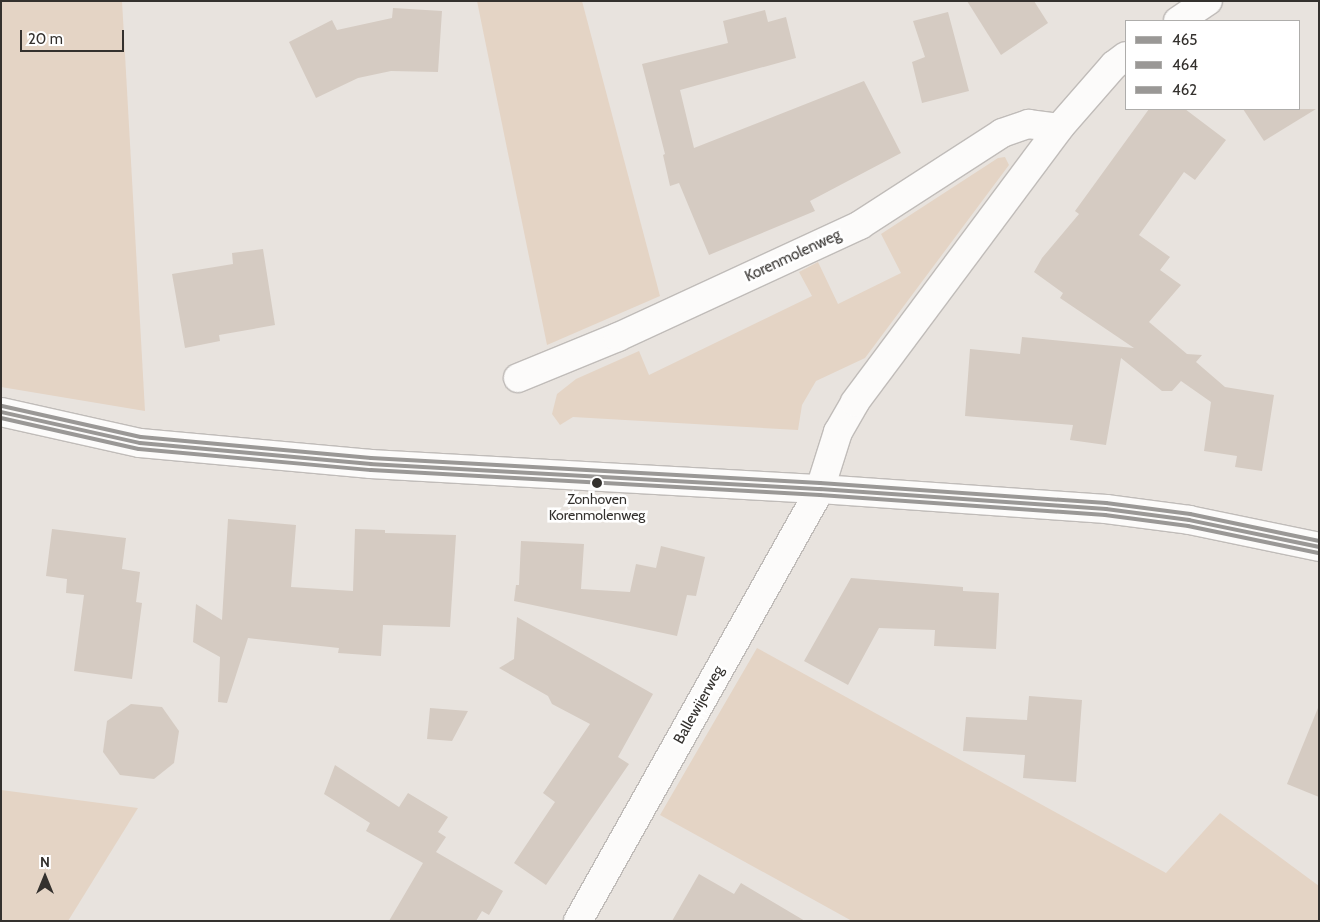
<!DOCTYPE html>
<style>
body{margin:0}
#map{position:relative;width:1320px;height:922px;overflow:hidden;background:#e8e3de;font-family:Cabin,sans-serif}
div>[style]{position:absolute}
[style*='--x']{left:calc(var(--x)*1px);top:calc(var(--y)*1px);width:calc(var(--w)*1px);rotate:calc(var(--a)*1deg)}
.green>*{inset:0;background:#e4d4c5}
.building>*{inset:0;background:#d5cbc2}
.roads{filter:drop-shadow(1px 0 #c0bcb9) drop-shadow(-1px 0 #c0bcb9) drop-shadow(0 1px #c0bcb9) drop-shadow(0 -1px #c0bcb9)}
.minor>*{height:28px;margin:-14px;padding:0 14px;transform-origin:14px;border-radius:14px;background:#fcfbfa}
.bus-1>*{height:4px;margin:-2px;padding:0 2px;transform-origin:2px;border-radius:2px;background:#9a9896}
.bus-2>*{height:4px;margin:-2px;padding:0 2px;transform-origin:2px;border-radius:2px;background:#9a9896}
.bus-3>*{height:4px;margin:-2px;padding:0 2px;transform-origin:2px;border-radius:2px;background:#9a9896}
.dots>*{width:14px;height:14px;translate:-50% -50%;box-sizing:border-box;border:2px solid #fff;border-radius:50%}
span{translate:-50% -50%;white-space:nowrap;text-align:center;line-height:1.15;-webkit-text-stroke:5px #fff;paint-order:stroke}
.bus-label{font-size:14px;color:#34312e}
.street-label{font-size:15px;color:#34312e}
.frame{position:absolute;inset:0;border:2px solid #34312e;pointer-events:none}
.legend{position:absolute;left:1125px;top:20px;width:175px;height:90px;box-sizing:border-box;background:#fff;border:1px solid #aeadab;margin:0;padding:6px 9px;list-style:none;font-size:15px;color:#34312e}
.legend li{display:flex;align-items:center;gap:10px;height:25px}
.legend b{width:25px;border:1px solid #aeadab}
.north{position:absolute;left:20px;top:852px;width:50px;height:50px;-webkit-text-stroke:4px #fff;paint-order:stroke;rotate:0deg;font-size:14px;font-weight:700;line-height:20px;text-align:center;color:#34312e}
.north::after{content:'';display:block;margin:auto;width:18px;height:22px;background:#34312e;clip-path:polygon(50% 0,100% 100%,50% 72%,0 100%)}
.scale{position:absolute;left:20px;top:30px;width:104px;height:22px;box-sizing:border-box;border:2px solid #34312e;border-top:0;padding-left:6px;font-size:15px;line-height:18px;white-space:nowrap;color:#34312e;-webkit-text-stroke:4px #fff;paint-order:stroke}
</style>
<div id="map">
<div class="green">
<div style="clip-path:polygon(1px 1px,122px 1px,145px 411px,1px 387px)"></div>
<div style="clip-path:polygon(477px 1px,582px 1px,660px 296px,547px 345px)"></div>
<div style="clip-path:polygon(1005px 157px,1009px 165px,865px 358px,816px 381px,802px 405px,798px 430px,573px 417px,560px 425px,552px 414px,557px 394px,576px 379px,639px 351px,649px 375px,812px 296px,799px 272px,818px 262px,838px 304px,901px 273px,881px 234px,998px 158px)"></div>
<div style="clip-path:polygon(757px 648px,1166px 873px,1220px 813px,1319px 886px,1319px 921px,852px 921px,660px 815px)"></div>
<div style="clip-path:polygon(1px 790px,138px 808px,68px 921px,1px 921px)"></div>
</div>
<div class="building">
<div style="clip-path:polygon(967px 1px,1034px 1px,1048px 23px,1001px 55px)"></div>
<div style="clip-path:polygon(393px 8px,442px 11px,438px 72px,391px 71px,358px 78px,316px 98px,289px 42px,332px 20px,337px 30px,392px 18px)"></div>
<div style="clip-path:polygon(765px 10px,768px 22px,786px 17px,796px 58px,680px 90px,694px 148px,864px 81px,901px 153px,810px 201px,815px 211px,709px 255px,679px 183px,670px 186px,663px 155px,665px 154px,642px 64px,728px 43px,723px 21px)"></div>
<div style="clip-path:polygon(948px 12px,969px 91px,922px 103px,912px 62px,925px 57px,913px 21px)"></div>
<div style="clip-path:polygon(1149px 109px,1185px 109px,1226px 140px,1195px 180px,1184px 172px,1139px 235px,1170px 257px,1160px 270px,1181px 285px,1149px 322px,1187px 354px,1202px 355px,1196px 362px,1225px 387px,1274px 395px,1262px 471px,1235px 467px,1237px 456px,1204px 451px,1211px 402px,1181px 381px,1172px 391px,1162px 391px,1121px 358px,1106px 445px,1070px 440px,1073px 425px,965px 416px,970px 349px,1020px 354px,1022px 337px,1134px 348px,1060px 298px,1063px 293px,1034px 272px,1042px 258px,1079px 214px,1075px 211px)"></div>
<div style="clip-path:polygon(1243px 109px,1316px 109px,1264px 141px)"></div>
<div style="clip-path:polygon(263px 249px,275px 325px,219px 335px,220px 341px,185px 348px,172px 274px,233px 264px,232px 253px)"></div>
<div style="clip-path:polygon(228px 519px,296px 525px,291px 587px,353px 591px,355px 529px,385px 530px,385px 533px,456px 535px,450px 627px,383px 625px,381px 656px,338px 653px,339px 648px,248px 638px,227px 703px,218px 702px,220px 657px,193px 642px,196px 604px,222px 620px)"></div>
<div style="clip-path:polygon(52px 529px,126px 538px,122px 569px,140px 572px,136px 602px,142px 603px,132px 679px,74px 671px,84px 595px,66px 593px,67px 579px,46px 576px)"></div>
<div style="clip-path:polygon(521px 541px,584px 544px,581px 589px,630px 592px,636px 564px,656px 568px,661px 546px,705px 557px,696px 596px,687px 595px,677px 636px,514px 601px,516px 585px,519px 585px)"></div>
<div style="clip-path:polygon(851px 578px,963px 587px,963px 591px,999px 593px,996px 649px,934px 646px,935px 630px,879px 628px,848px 685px,804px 661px)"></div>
<div style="clip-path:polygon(517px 617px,653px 694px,618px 757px,629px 764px,546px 885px,514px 863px,555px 802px,543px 793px,590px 724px,552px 704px,548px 696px,499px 668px,514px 659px)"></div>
<div style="clip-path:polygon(1029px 696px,1082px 700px,1076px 782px,1023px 778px,1025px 755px,963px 751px,966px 717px,1027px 720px)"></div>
<div style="clip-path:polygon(131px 704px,162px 707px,179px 731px,174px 763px,154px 779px,120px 775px,103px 752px,107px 721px)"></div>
<div style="clip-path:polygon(430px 708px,468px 711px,452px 741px,427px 739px)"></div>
<div style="clip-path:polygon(1318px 708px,1319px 709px,1319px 797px,1287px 784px)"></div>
<div style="clip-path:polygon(335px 765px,399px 807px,408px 793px,448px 817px,438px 832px,446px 837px,436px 852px,503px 891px,489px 915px,482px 911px,476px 921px,389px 921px,423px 863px,366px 831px,370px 823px,324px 794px)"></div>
<div style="clip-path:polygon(699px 874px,734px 894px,741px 883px,805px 921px,672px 921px)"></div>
</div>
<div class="roads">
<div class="minor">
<div style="--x:1178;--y:21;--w:36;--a:-34"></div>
<div style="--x:518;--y:378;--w:108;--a:-22.3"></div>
<div style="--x:618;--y:337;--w:267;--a:-24.8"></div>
<div style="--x:860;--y:225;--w:169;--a:-32.9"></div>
<div style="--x:1002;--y:133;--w:28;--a:-19"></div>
<div style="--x:1028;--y:124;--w:31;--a:7"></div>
<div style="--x:1;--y:412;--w:142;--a:12.6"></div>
<div style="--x:140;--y:443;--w:232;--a:5.2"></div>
<div style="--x:371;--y:464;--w:450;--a:3.2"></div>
<div style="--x:820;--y:489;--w:287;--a:4"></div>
<div style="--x:1106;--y:509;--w:84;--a:7.5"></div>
<div style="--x:1189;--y:520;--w:133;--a:11.7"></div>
<div style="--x:578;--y:921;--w:495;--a:-60.7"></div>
<div style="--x:820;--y:489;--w:60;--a:-72.5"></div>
<div style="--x:838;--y:432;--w:34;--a:-60"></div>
<div style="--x:855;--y:402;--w:342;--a:-53.3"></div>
<div style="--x:1059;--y:128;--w:84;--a:-48.9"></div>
<div style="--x:1114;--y:65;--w:15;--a:-37"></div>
</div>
</div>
<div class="bus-1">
<div style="--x:1;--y:412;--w:142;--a:12.6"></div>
<div style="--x:140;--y:443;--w:232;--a:5.2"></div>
<div style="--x:371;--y:464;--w:450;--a:3.2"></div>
<div style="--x:820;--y:489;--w:287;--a:4"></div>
<div style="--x:1106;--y:509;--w:84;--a:7.5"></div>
<div style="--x:1189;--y:520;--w:133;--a:11.7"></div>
</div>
<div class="bus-2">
<div style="--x:1;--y:418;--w:141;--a:12.7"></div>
<div style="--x:139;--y:449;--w:233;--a:5.2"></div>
<div style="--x:371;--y:470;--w:450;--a:3.2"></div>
<div style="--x:820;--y:495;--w:286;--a:4"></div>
<div style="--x:1105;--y:515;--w:84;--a:7.5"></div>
<div style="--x:1188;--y:526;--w:133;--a:11.7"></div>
</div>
<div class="bus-3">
<div style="--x:2;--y:406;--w:142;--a:12.6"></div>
<div style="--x:141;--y:437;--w:231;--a:5.2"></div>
<div style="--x:371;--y:458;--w:450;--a:3.2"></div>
<div style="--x:820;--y:483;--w:287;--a:4"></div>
<div style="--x:1106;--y:503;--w:85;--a:7.5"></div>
<div style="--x:1190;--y:514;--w:132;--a:11.8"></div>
</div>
<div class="dots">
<div style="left:597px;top:483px;background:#34312e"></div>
</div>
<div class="bus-label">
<span style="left:597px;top:507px">Zonhoven<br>Korenmolenweg</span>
</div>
<div class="street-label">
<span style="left:793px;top:256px;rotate:-25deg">Korenmolenweg</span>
<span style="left:699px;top:705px;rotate:-61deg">Ballewijerweg</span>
</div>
<div class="frame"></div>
<ul class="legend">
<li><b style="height:6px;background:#9a9896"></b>465</li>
<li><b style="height:6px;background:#9a9896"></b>464</li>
<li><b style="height:6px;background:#9a9896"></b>462</li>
</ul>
<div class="north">N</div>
<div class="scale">20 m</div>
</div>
